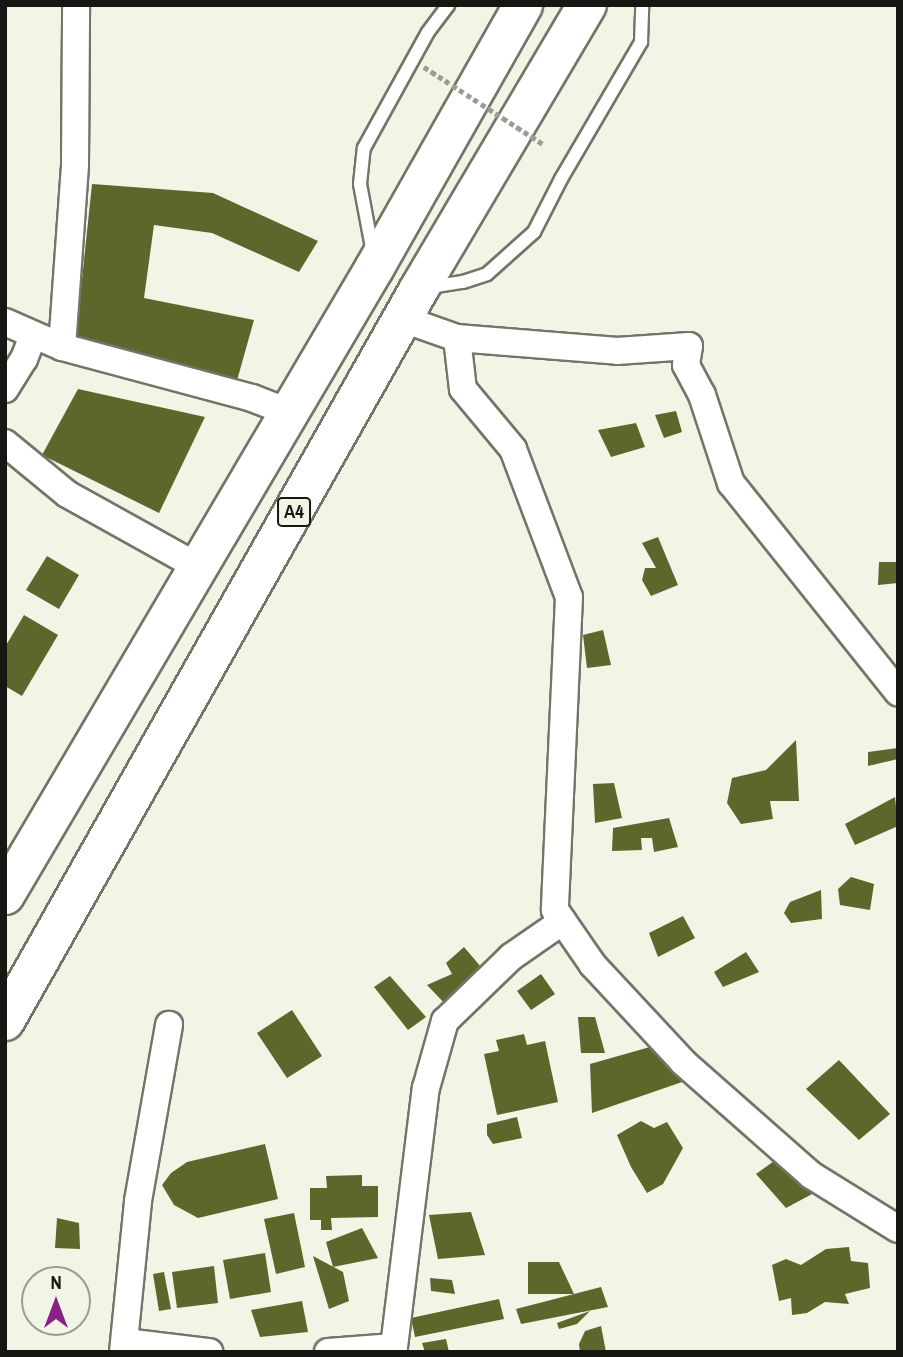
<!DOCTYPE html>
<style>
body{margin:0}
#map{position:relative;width:903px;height:1357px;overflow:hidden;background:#f1f5e5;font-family:"Archivo Narrow",sans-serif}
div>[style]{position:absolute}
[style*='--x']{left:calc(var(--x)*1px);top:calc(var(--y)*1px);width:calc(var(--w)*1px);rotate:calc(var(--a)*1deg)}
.building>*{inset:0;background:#5c672c}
.roads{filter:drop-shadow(2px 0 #727567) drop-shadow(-2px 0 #727567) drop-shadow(0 2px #727567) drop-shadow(0 -2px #727567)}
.lane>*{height:12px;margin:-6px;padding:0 6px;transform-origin:6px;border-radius:6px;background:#fff}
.street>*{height:26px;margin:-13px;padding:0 13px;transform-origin:13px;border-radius:13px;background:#fff}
.highway>*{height:38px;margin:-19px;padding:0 19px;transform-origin:19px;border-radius:19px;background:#fff}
.path-bridge>*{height:4.5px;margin-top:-2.25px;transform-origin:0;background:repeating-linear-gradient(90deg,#9a9c91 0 5px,transparent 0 8.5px)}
span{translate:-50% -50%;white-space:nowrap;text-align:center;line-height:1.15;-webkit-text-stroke:7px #f1f5e5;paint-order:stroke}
.shield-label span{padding:2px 5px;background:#f1f5e5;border:2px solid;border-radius:5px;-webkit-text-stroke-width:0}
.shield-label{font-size:19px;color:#161712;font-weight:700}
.frame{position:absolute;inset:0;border:7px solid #161712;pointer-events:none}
.north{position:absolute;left:21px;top:1266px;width:70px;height:70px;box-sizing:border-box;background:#f1f5e5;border:2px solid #999c91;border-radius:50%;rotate:0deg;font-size:19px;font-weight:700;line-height:28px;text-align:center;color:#161712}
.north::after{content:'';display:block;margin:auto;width:24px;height:32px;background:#882289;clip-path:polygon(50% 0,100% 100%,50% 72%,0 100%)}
</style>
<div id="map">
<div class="building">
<div style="clip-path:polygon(92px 184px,213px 193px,318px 241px,299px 272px,212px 233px,154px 225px,144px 298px,254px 320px,236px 384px,75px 346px)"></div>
<div style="clip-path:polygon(78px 389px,205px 417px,159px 513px,42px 455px)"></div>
<div style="clip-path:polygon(676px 411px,682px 432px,664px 438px,655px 415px)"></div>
<div style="clip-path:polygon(636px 423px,645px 447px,611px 457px,598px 430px)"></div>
<div style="clip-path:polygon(658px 537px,678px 585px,651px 596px,642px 580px,645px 568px,656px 568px,642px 543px)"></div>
<div style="clip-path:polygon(47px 556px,79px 575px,59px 609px,26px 590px)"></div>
<div style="clip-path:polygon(879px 562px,898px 562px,898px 583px,878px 585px)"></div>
<div style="clip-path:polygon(24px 615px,58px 635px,22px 696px,5px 686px,5px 647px)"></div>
<div style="clip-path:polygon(603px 630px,611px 665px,587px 668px,583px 635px)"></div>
<div style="clip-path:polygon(796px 740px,799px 801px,770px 801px,773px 819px,741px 824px,727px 803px,732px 778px,766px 770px)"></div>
<div style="clip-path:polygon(898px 748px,898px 759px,868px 766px,868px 752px)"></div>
<div style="clip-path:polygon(614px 783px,622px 818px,595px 823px,593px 784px)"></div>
<div style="clip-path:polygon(895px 797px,898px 826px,855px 845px,845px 824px)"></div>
<div style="clip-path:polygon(669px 818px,678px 847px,654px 852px,652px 838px,641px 838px,642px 850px,612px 851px,613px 828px)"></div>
<div style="clip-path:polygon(851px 877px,874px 884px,870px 910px,840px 905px,838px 889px)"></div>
<div style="clip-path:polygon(821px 890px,822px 919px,791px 923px,784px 913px,790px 902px)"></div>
<div style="clip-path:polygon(683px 916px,695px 938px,658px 957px,649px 933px)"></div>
<div style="clip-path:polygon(464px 947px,487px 974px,450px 1009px,427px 985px,452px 974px,446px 963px)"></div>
<div style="clip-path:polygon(746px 952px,759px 972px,723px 987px,714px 972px)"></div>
<div style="clip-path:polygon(541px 974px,555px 994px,531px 1010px,517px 991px)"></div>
<div style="clip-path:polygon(390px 976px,426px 1017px,408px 1030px,374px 987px)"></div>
<div style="clip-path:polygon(292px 1010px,322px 1056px,287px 1078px,257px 1033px)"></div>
<div style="clip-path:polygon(578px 1017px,595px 1017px,605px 1053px,581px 1053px)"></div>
<div style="clip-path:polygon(524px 1034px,527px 1045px,545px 1041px,558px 1102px,497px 1115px,484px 1054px,499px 1051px,496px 1040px)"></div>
<div style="clip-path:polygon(657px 1045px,691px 1079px,592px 1113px,590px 1064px)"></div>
<div style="clip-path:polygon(839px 1060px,890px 1114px,859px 1140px,806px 1089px)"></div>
<div style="clip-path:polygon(517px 1117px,522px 1138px,493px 1144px,487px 1135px,487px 1124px)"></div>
<div style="clip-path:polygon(641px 1121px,654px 1128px,667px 1122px,683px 1148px,663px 1184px,647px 1193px,631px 1167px,617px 1135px)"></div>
<div style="clip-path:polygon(265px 1144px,278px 1199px,198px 1218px,174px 1205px,162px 1185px,171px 1173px,187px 1162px)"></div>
<div style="clip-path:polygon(774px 1161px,814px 1193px,786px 1208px,756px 1174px)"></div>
<div style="clip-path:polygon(362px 1175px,362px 1186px,378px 1186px,378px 1217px,331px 1218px,332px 1230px,321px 1230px,321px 1220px,310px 1220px,310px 1188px,327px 1188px,326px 1176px)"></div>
<div style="clip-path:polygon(471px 1212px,485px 1255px,438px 1259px,429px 1215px)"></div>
<div style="clip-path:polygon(294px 1213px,305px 1267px,276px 1274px,264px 1219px)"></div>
<div style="clip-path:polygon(57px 1218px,79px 1223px,80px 1249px,55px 1248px)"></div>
<div style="clip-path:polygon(362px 1228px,378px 1258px,333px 1267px,326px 1242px)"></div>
<div style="clip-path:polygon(849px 1247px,851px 1261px,868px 1263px,870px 1288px,845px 1294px,849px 1304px,825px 1302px,807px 1313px,792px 1315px,791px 1298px,779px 1301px,772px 1265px,786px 1259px,801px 1265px,826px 1249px)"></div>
<div style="clip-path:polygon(265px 1253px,271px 1292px,230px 1299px,223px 1260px)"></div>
<div style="clip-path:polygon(313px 1256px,343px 1272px,349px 1301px,329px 1309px)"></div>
<div style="clip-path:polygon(528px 1262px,559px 1262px,574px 1294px,601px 1287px,608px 1307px,521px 1324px,516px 1309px,574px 1294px,528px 1294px)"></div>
<div style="clip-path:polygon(214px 1266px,218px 1303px,177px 1308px,172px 1272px)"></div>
<div style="clip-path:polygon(164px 1272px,171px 1309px,159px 1311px,153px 1274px)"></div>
<div style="clip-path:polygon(430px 1278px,452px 1280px,455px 1294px,431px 1291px)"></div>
<div style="clip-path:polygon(499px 1299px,504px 1319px,415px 1337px,411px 1318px)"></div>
<div style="clip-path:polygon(302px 1301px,308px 1332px,260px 1337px,251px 1310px)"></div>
<div style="clip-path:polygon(590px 1311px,577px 1324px,559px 1329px,557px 1323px)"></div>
<div style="clip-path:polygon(601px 1326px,606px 1352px,580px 1352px,579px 1344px,585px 1331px)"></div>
<div style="clip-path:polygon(446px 1339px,449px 1352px,425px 1352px,422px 1343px)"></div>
</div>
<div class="roads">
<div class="lane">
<div style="--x:373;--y:253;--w:70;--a:-100.7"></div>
<div style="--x:360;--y:184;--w:36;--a:-84"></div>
<div style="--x:364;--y:148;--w:132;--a:-61.1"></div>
<div style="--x:428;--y:32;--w:34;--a:-53"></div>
<div style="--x:430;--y:287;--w:33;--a:-9"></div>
<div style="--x:463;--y:282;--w:25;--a:-18"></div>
<div style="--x:487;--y:274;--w:63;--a:-41.8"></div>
<div style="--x:534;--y:232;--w:59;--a:-63"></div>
<div style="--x:561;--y:179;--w:159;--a:-59.7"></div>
<div style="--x:641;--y:42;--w:37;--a:-88"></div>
</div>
<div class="street">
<div style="--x:403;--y:319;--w:57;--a:19.4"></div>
<div style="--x:457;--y:338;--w:51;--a:83.3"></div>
<div style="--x:463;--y:389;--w:78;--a:50.2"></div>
<div style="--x:513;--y:449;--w:158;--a:69.3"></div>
<div style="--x:569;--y:597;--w:313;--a:92.6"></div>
<div style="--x:555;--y:910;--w:67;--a:55.4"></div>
<div style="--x:593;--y:965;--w:132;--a:47.1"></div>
<div style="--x:683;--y:1062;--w:171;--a:41.4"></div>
<div style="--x:811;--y:1175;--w:102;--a:31.8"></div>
<div style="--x:5;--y:322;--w:62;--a:23.7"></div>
<div style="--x:62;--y:347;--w:197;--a:15"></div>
<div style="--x:252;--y:398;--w:40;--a:21"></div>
<div style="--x:457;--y:338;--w:161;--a:4.6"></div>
<div style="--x:617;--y:351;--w:72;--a:-4"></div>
<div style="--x:689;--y:346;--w:19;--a:99"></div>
<div style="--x:686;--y:365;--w:34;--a:62"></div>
<div style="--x:702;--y:395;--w:93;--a:71.8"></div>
<div style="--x:731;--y:483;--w:268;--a:51.4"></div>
<div style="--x:62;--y:347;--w:183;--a:-85.9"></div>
<div style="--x:75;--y:164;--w:159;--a:-89.6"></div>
<div style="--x:5;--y:389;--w:36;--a:-58"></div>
<div style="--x:24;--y:359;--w:26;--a:-69"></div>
<div style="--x:5;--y:443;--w:80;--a:39.4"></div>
<div style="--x:67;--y:494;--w:150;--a:29.1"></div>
<div style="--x:125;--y:1342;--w:85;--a:6.8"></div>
<div style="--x:123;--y:1352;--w:152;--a:-84.3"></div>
<div style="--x:138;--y:1201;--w:179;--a:-80"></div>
<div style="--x:328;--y:1352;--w:66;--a:-4.3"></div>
<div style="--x:394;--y:1347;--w:261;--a:-83"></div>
<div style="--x:426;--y:1088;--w:70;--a:-74.2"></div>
<div style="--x:445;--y:1021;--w:92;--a:-44.1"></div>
<div style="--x:511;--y:957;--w:63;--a:-34.7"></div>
</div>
<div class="highway">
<div style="--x:5;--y:895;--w:729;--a:-59.49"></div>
<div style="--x:375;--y:267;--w:301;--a:-60.5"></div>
<div style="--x:5;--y:1021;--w:841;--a:-60.51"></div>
<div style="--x:419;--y:289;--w:330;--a:-59.4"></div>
</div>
</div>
<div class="path-bridge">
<div style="--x:424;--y:67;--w:142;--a:32.9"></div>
</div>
<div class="shield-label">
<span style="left:294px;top:512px">A4</span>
</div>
<div class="frame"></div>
<div class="north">N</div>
</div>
